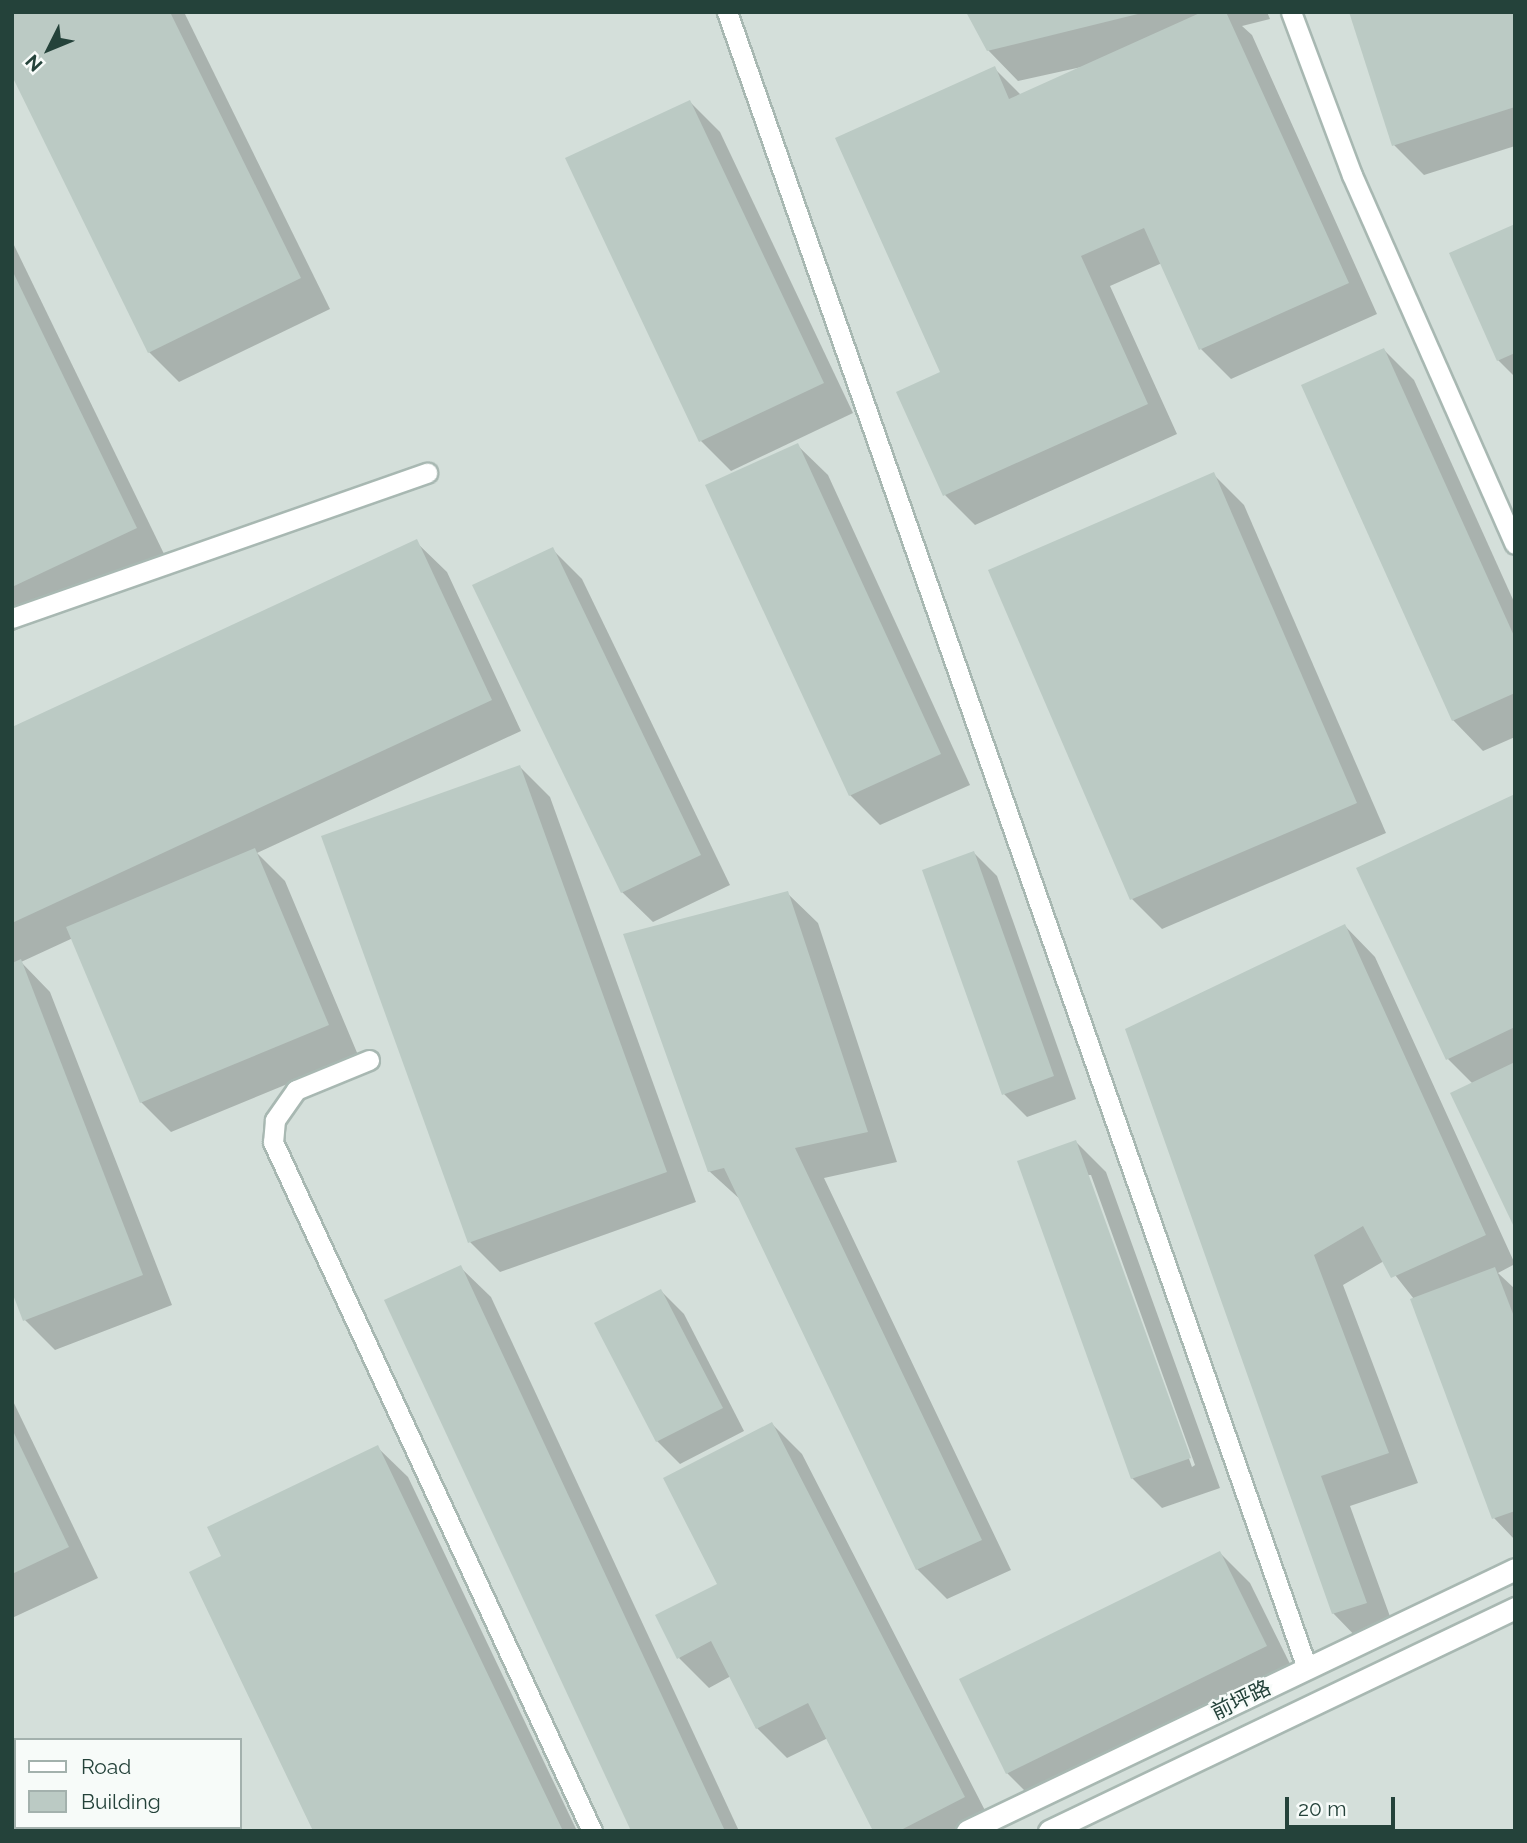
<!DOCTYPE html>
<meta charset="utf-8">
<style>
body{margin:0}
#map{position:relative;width:1527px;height:1843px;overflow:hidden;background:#e6efeb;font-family:Raleway,"Noto Sans SC",sans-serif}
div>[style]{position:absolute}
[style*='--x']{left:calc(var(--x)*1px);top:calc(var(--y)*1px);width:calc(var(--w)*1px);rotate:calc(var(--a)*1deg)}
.built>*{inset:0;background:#d4dfda}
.shadow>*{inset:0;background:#0003}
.building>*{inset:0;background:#bbcac4}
.roads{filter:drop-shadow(2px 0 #a8b8b2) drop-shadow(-2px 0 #a8b8b2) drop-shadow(0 2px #a8b8b2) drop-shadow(0 -2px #a8b8b2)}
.lane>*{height:19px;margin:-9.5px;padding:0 9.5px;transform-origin:9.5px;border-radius:9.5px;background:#fff}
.secondary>*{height:21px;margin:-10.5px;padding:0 10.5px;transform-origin:10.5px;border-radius:10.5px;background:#fff}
span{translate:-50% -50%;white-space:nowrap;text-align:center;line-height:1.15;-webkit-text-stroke:5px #f7fbf9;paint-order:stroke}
.street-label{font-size:21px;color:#24423a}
.frame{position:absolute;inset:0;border:14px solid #24423a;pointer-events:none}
.legend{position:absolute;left:14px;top:1738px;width:228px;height:91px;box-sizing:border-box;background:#f7fbf9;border:2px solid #a3b1ad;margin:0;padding:9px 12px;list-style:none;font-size:21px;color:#24423a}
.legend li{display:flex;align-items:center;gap:14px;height:35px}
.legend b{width:35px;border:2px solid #a3b1ad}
.north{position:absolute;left:14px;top:14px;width:70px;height:70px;-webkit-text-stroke:5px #f7fbf9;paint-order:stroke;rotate:227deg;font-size:19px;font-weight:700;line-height:28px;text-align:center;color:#24423a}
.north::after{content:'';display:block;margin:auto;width:24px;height:32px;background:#24423a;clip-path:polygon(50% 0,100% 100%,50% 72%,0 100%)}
.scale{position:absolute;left:1285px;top:1797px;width:110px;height:32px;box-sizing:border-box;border:4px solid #24423a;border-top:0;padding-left:9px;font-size:21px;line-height:24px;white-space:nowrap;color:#24423a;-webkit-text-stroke:5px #f7fbf9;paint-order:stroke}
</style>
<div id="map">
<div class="built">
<div style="clip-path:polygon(evenodd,12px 12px,1515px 12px,1515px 1831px,12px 1831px,12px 12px,16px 1740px,240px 1740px,240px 1827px,16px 1827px,16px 1740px)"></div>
</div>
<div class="shadow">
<div style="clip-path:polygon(12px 12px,184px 12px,330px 309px,179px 382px,149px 352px)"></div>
<div style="clip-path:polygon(968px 12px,1267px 12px,1270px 19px,1242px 26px,1252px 35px,1377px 314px,1231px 379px,1201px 349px,1162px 263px,1110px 286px,1177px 434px,975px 525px,945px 495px,942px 373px,994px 68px,1021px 95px,1086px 66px,1018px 81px,988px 50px)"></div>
<div style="clip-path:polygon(1515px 12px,1515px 146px,1424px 175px,1394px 145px)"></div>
<div style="clip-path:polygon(690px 102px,720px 132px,853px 413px,731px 471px,701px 441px)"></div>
<div style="clip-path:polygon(1515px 226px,1515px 377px,1498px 360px)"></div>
<div style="clip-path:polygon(12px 241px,166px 558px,12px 632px)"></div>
<div style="clip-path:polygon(1384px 350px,1414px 380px,1515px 604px,1515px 737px,1483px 751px,1453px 720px)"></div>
<div style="clip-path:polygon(797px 445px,828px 475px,970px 785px,880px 825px,850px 795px)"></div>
<div style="clip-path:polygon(1214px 475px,1244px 505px,1386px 833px,1162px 929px,1132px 899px)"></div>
<div style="clip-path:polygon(416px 542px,447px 572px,521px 731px,257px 853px,285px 881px,358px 1055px,171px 1132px,141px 1102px,73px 938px,21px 962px,50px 992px,172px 1305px,55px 1350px,25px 1320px,12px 1288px,12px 729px)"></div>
<div style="clip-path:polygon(552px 549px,582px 579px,730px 885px,653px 922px,622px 892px)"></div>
<div style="clip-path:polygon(520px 767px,550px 797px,696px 1202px,500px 1272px,470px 1242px)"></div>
<div style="clip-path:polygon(1515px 796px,1515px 1225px,1473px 1084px,1448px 1059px)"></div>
<div style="clip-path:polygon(974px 853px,997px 876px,1076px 1099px,1027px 1117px,1004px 1094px)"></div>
<div style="clip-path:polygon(787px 893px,818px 923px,897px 1162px,824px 1178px,1011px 1570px,947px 1599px,917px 1569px,742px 1201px,709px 1171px)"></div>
<div style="clip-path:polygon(1345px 926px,1375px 957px,1515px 1264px,1498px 1273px,1515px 1289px,1515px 1540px,1494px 1518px,1414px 1299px,1384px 1261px,1343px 1285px,1418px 1483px,1350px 1506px,1396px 1633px,1363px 1644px,1333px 1613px,1127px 1030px)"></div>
<div style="clip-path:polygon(evenodd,1076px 1142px,1106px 1172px,1220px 1488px,1162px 1508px,1132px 1478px,1076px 1142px,1087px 1175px,1091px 1175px,1195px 1465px,1192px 1467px,1087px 1175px)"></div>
<div style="clip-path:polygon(460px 1267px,491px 1297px,739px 1831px,633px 1831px)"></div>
<div style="clip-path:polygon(661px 1291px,684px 1314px,744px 1431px,680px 1464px,657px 1441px)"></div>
<div style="clip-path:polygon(12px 1399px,98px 1578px,12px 1618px)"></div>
<div style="clip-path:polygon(772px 1424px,802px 1454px,994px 1828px,875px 1831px,828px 1738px,787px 1758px,757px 1728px,731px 1676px,709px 1688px,679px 1658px,720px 1585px)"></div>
<div style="clip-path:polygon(377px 1447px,408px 1477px,577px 1831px,315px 1831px,223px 1557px)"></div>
<div style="clip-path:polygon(1220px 1553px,1250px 1583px,1296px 1676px,1037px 1803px,1007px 1773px)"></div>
</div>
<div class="building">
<div style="clip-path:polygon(12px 12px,170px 12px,301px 278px,148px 353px,12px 76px)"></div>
<div style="clip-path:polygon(966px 12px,1142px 12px,1142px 13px,987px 51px)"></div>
<div style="clip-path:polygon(1202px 12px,1226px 12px,1349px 283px,1199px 350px,1144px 228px,1081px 256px,1148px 404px,943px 496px,896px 392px,940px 372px,835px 138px,995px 66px,1009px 99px)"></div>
<div style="clip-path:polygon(1349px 12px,1515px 12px,1515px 107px,1392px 146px)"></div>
<div style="clip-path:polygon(690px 100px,824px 383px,699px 442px,565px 158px)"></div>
<div style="clip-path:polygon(1515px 224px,1515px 353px,1497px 361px,1449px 253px)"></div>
<div style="clip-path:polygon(12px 270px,137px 528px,12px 587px)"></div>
<div style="clip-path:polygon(1384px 348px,1515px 638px,1515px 693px,1452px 721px,1301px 385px)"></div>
<div style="clip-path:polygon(798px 443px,941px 754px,849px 796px,705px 485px)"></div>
<div style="clip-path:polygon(1214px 472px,1357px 803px,1130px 900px,988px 570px)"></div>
<div style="clip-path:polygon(417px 539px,492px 700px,12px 923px,12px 727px)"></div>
<div style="clip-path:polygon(553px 547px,701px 855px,621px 893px,472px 585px)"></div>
<div style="clip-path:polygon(520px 765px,667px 1172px,468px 1243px,321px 836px)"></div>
<div style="clip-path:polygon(1515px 794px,1515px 1027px,1446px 1060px,1356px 868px)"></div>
<div style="clip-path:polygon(255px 848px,329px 1025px,140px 1103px,66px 927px)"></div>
<div style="clip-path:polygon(974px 851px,1054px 1076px,1002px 1095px,922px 870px)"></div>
<div style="clip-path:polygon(788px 891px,868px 1132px,795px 1148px,982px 1540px,916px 1570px,724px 1168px,708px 1172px,623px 934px)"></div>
<div style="clip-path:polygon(1345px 924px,1486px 1235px,1391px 1278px,1363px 1226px,1314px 1255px,1389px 1453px,1321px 1476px,1367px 1603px,1332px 1614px,1125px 1029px)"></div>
<div style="clip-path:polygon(21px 959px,143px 1275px,23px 1321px,12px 1292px,12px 963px)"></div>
<div style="clip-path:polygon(1515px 1062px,1515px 1229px,1450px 1093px)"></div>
<div style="clip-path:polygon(1076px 1140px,1191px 1458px,1131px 1479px,1017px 1161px)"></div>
<div style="clip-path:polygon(461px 1265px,725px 1831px,631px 1831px,384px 1300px)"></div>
<div style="clip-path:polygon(1495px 1267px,1515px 1319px,1515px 1511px,1492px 1519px,1410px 1299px)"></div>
<div style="clip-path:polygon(661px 1289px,723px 1408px,656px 1442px,594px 1323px)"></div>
<div style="clip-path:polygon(772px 1422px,965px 1797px,899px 1831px,873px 1831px,808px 1703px,756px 1729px,711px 1641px,677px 1659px,655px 1615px,717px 1584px,663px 1478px)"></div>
<div style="clip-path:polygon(12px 1429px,69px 1547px,12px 1574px)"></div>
<div style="clip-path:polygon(378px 1445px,563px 1831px,313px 1831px,189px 1572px,221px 1556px,207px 1527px)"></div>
<div style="clip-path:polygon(1220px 1551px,1267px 1646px,1006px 1774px,959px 1679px)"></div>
</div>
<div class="roads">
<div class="lane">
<div style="--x:727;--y:12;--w:1755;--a:70.7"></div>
<div style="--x:1291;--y:12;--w:174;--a:69.5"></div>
<div style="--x:1352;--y:175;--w:403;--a:66.2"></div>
<div style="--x:12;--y:618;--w:440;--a:-19.3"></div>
<div style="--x:369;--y:1060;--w:79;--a:157.7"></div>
<div style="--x:296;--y:1090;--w:37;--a:125"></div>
<div style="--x:275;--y:1120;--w:22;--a:95"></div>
<div style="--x:273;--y:1142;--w:759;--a:65.16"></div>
</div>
<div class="secondary">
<div style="--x:967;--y:1831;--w:607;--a:-25.55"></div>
<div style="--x:1049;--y:1831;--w:517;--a:-25.57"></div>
</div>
</div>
<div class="street-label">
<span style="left:1241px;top:1700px;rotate:-26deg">前坪路</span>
</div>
<div class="frame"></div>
<ul class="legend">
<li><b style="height:9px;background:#fff"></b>Road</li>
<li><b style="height:19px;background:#bbcac4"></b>Building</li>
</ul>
<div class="north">N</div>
<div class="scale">20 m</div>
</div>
